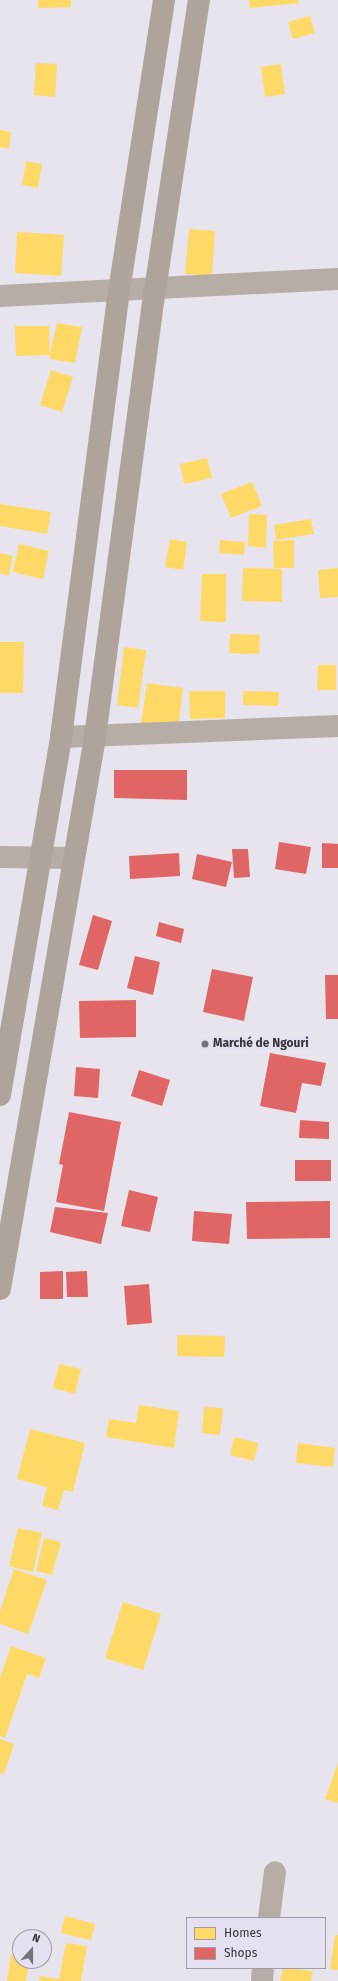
<!DOCTYPE html>
<meta charset="utf-8">
<style>
body{margin:0}
#map{position:relative;width:338px;height:1981px;overflow:hidden;background:#e7e4ee;font-family:"Fira Sans",sans-serif}
div>[style]{position:absolute}
[style*='--x']{left:calc(var(--x)*1px);top:calc(var(--y)*1px);width:calc(var(--w)*1px);rotate:calc(var(--a)*1deg)}
.homes>*{inset:0;background:#ffd966}
.shops>*{inset:0;background:#e06666}
.street>*{height:22px;margin:-11px;padding:0 11px;transform-origin:11px;border-radius:11px;background:#b6ada6}
.primary>*{height:22px;margin:-11px;padding:0 11px;transform-origin:11px;border-radius:11px;background:#afa49c}
.dots>*{width:11px;height:11px;translate:-50% -50%;box-sizing:border-box;border:2px solid #e6e1f1;border-radius:50%}
span{translate:-50% -50%;white-space:nowrap;text-align:center;line-height:1.15;-webkit-text-stroke:4px #e6e1f1;paint-order:stroke}
.poi-label{font-size:12px;color:#35343a;font-weight:700}
.left{translate:0 -50%;text-align:left}
.legend{position:absolute;left:186px;top:1917px;width:140px;height:52px;box-sizing:border-box;background:#e6e1f1;border:1px solid #9f9ca8;margin:0;padding:5px 7px;list-style:none;font-size:12px;color:#35343a}
.legend li{display:flex;align-items:center;gap:8px;height:20px}
.legend b{width:20px;border:1px solid #9f9ca8}
.north{position:absolute;left:12px;top:1929px;width:40px;height:40px;box-sizing:border-box;background:#e6e1f1;border:1px solid #9f9ca8;border-radius:50%;rotate:21deg;font-size:11px;font-weight:700;line-height:16px;text-align:center;color:#35343a}
.north::after{content:'';display:block;margin:auto;width:14px;height:18px;background:#737279;clip-path:polygon(50% 0,100% 100%,50% 72%,0 100%)}
</style>
<div id="map">
<div class="homes">
<div style="clip-path:polygon(38px 0,71px 0,71px 7px,38px 8px)"></div>
<div style="clip-path:polygon(249px 0,298px 0,299px 3px,250px 8px)"></div>
<div style="clip-path:polygon(310px 16px,315px 33px,293px 39px,288px 22px)"></div>
<div style="clip-path:polygon(36px 63px,57px 64px,55px 97px,34px 95px)"></div>
<div style="clip-path:polygon(281px 64px,285px 94px,265px 97px,261px 67px)"></div>
<div style="clip-path:polygon(0 130px,11px 132px,9px 149px,0 147px)"></div>
<div style="clip-path:polygon(26px 161px,42px 164px,38px 188px,22px 185px)"></div>
<div style="clip-path:polygon(189px 229px,215px 231px,212px 276px,185px 274px)"></div>
<div style="clip-path:polygon(17px 232px,64px 235px,61px 276px,15px 273px)"></div>
<div style="clip-path:polygon(57px 323px,82px 327px,75px 363px,50px 359px,50px 355px,16px 356px,15px 326px,49px 326px,50px 354px)"></div>
<div style="clip-path:polygon(51px 370px,73px 377px,62px 412px,40px 405px)"></div>
<div style="clip-path:polygon(207px 458px,212px 478px,184px 484px,180px 464px)"></div>
<div style="clip-path:polygon(252px 482px,262px 506px,231px 518px,221px 494px)"></div>
<div style="clip-path:polygon(0 504px,51px 512px,47px 534px,0 526px)"></div>
<div style="clip-path:polygon(249px 514px,267px 515px,266px 548px,248px 546px)"></div>
<div style="clip-path:polygon(311px 519px,314px 534px,276px 540px,274px 525px)"></div>
<div style="clip-path:polygon(170px 539px,187px 542px,183px 570px,165px 567px)"></div>
<div style="clip-path:polygon(220px 540px,245px 542px,244px 555px,219px 553px)"></div>
<div style="clip-path:polygon(294px 540px,294px 568px,274px 568px,273px 541px)"></div>
<div style="clip-path:polygon(19px 544px,49px 551px,43px 579px,13px 572px)"></div>
<div style="clip-path:polygon(0 553px,13px 556px,9px 576px,0 573px)"></div>
<div style="clip-path:polygon(243px 568px,282px 569px,282px 602px,242px 601px)"></div>
<div style="clip-path:polygon(338px 568px,338px 597px,320px 598px,318px 570px)"></div>
<div style="clip-path:polygon(202px 574px,226px 574px,226px 622px,200px 621px)"></div>
<div style="clip-path:polygon(230px 634px,260px 635px,259px 654px,229px 653px)"></div>
<div style="clip-path:polygon(0 642px,24px 642px,23px 693px,0 693px)"></div>
<div style="clip-path:polygon(124px 647px,146px 650px,138px 708px,117px 705px)"></div>
<div style="clip-path:polygon(318px 665px,336px 665px,336px 690px,317px 690px)"></div>
<div style="clip-path:polygon(147px 683px,183px 688px,178px 729px,141px 724px)"></div>
<div style="clip-path:polygon(189px 691px,225px 691px,225px 718px,190px 719px)"></div>
<div style="clip-path:polygon(243px 691px,279px 692px,278px 706px,243px 705px)"></div>
<div style="clip-path:polygon(177px 1335px,225px 1336px,224px 1357px,177px 1356px)"></div>
<div style="clip-path:polygon(59px 1364px,81px 1369px,75px 1394px,53px 1388px)"></div>
<div style="clip-path:polygon(139px 1405px,179px 1411px,174px 1448px,106px 1437px,109px 1419px,136px 1423px)"></div>
<div style="clip-path:polygon(204px 1407px,223px 1408px,220px 1435px,202px 1433px)"></div>
<div style="clip-path:polygon(30px 1429px,85px 1443px,73px 1492px,64px 1490px,58px 1510px,42px 1506px,47px 1487px,17px 1479px)"></div>
<div style="clip-path:polygon(234px 1437px,258px 1443px,254px 1461px,230px 1455px)"></div>
<div style="clip-path:polygon(298px 1443px,335px 1448px,333px 1467px,296px 1463px)"></div>
<div style="clip-path:polygon(18px 1528px,42px 1533px,33px 1572px,9px 1566px)"></div>
<div style="clip-path:polygon(44px 1538px,61px 1542px,52px 1575px,36px 1571px)"></div>
<div style="clip-path:polygon(14px 1569px,47px 1580px,28px 1634px,0 1624px,0 1611px)"></div>
<div style="clip-path:polygon(123px 1602px,161px 1614px,143px 1670px,105px 1658px)"></div>
<div style="clip-path:polygon(11px 1646px,46px 1658px,39px 1678px,27px 1674px,5px 1738px,0 1736px,0 1678px)"></div>
<div style="clip-path:polygon(0 1739px,14px 1744px,4px 1774px,0 1773px)"></div>
<div style="clip-path:polygon(338px 1763px,338px 1803px,325px 1799px)"></div>
<div style="clip-path:polygon(65px 1916px,95px 1924px,91px 1940px,61px 1933px)"></div>
<div style="clip-path:polygon(335px 1935px,338px 1935px,338px 1970px,330px 1969px)"></div>
<div style="clip-path:polygon(66px 1943px,87px 1946px,81px 1981px,39px 1981px,40px 1976px,59px 1979px)"></div>
<div style="clip-path:polygon(11px 1954px,20px 1956px,20px 1961px,29px 1961px,26px 1981px,7px 1981px)"></div>
<div style="clip-path:polygon(283px 1968px,313px 1971px,311px 1981px,280px 1981px)"></div>
</div>
<div class="shops">
<div style="clip-path:polygon(114px 770px,187px 770px,187px 800px,114px 798px)"></div>
<div style="clip-path:polygon(279px 842px,311px 847px,306px 874px,275px 869px)"></div>
<div style="clip-path:polygon(322px 843px,338px 844px,338px 868px,322px 868px)"></div>
<div style="clip-path:polygon(232px 849px,248px 849px,250px 877px,234px 878px)"></div>
<div style="clip-path:polygon(179px 853px,180px 876px,130px 879px,129px 856px)"></div>
<div style="clip-path:polygon(197px 854px,232px 862px,226px 887px,192px 879px)"></div>
<div style="clip-path:polygon(93px 915px,112px 921px,98px 970px,79px 965px)"></div>
<div style="clip-path:polygon(159px 922px,184px 929px,181px 943px,156px 936px)"></div>
<div style="clip-path:polygon(135px 956px,160px 962px,153px 995px,127px 988px)"></div>
<div style="clip-path:polygon(212px 969px,253px 977px,244px 1021px,203px 1012px)"></div>
<div style="clip-path:polygon(325px 975px,338px 975px,338px 1019px,326px 1019px)"></div>
<div style="clip-path:polygon(136px 1000px,136px 1037px,80px 1038px,79px 1001px)"></div>
<div style="clip-path:polygon(270px 1053px,326px 1063px,321px 1086px,302px 1083px,296px 1113px,260px 1106px)"></div>
<div style="clip-path:polygon(76px 1067px,100px 1069px,98px 1098px,74px 1096px)"></div>
<div style="clip-path:polygon(139px 1070px,170px 1080px,162px 1106px,131px 1096px)"></div>
<div style="clip-path:polygon(69px 1112px,121px 1122px,104px 1211px,56px 1202px,63px 1165px,59px 1164px)"></div>
<div style="clip-path:polygon(300px 1120px,329px 1122px,329px 1139px,299px 1138px)"></div>
<div style="clip-path:polygon(295px 1160px,331px 1160px,331px 1181px,295px 1181px)"></div>
<div style="clip-path:polygon(129px 1190px,158px 1197px,150px 1232px,121px 1226px)"></div>
<div style="clip-path:polygon(330px 1201px,330px 1238px,247px 1239px,246px 1202px)"></div>
<div style="clip-path:polygon(55px 1207px,108px 1213px,101px 1244px,50px 1232px)"></div>
<div style="clip-path:polygon(194px 1211px,232px 1214px,229px 1244px,192px 1241px)"></div>
<div style="clip-path:polygon(63px 1271px,63px 1299px,40px 1299px,40px 1272px)"></div>
<div style="clip-path:polygon(87px 1271px,88px 1297px,67px 1297px,66px 1272px)"></div>
<div style="clip-path:polygon(149px 1284px,152px 1323px,127px 1325px,124px 1286px)"></div>
</div>
<div class="street">
<div style="--x:0;--y:296;--w:338;--a:-2.9"></div>
<div style="--x:61;--y:737;--w:277;--a:-2.3"></div>
<div style="--x:0;--y:857;--w:73;--a:0.8"></div>
<div style="--x:269;--y:1918;--w:46;--a:-82.6"></div>
<div style="--x:262;--y:1981;--w:13;--a:-86"></div>
</div>
<div class="primary">
<div style="--x:0;--y:1095;--w:363;--a:-80.3"></div>
<div style="--x:61;--y:737;--w:450;--a:-82.6"></div>
<div style="--x:119;--y:291;--w:294;--a:-81.2"></div>
<div style="--x:0;--y:1289;--w:560;--a:-80.23"></div>
<div style="--x:95;--y:737;--w:451;--a:-82.4"></div>
<div style="--x:155;--y:290;--w:293;--a:-81.4"></div>
</div>
<div class="dots">
<div style="left:205px;top:1044px;background:#737279"></div>
</div>
<div class="poi-label">
<span class="left" style="left:213px;top:1044px">Marché de Ngouri</span>
</div>
<ul class="legend">
<li><b style="height:11px;background:#ffd966"></b>Homes</li>
<li><b style="height:11px;background:#e06666"></b>Shops</li>
</ul>
<div class="north">N</div>
</div>
